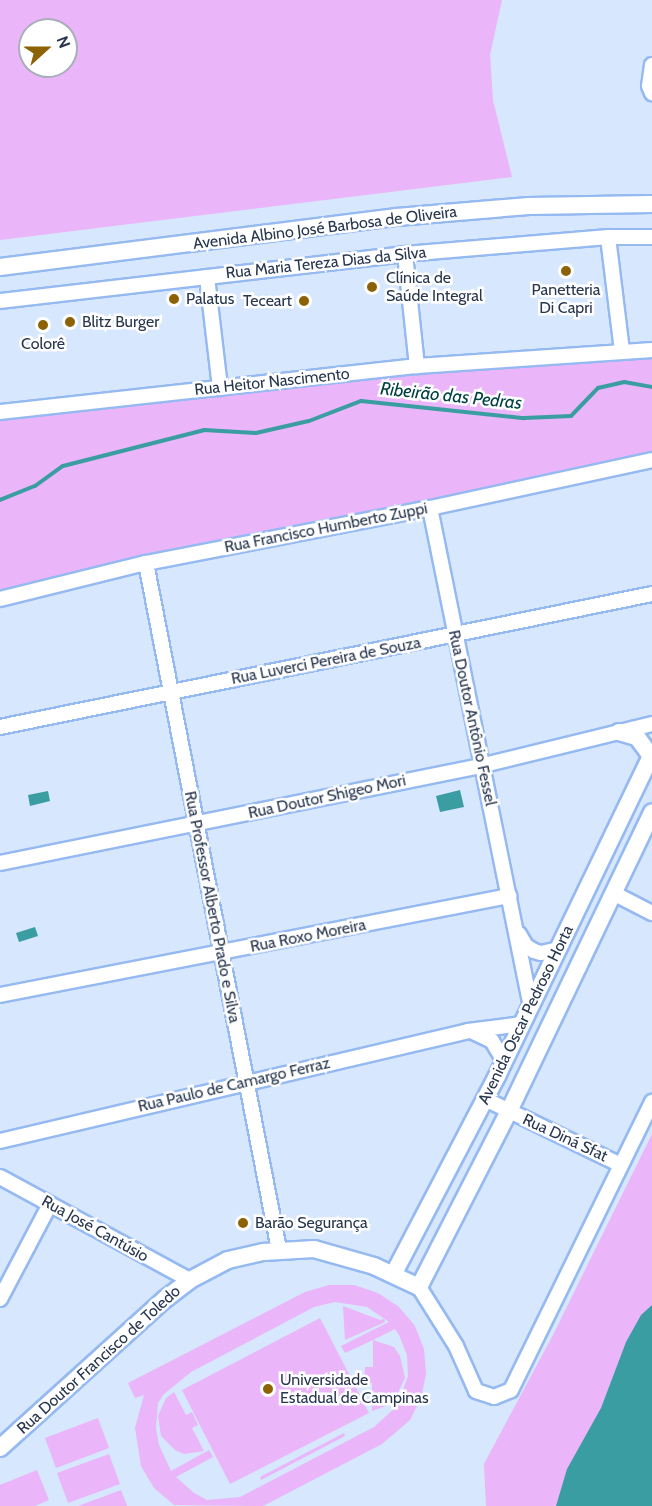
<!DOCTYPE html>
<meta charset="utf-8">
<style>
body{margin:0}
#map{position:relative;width:652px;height:1506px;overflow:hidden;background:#d7e7fe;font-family:Cabin,sans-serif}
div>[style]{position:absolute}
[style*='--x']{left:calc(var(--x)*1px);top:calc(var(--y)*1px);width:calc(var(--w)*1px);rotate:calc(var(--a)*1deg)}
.green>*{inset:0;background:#eab5f9}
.water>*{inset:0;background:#3a9da1}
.stream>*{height:4px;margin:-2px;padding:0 2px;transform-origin:2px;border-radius:2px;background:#3a9da1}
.roads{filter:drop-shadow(2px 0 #95b9f1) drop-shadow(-2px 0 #95b9f1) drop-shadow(0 2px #95b9f1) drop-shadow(0 -2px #95b9f1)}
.minor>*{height:14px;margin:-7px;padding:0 7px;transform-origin:7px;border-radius:7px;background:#fff}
.major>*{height:16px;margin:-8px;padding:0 8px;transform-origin:8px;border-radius:8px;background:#fff}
.dots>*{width:16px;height:16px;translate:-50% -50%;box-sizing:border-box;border:3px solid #fff;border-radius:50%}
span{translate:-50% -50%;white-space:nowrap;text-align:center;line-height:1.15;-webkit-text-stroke:5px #fff;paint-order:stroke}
.street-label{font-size:16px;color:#28374e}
.poi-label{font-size:16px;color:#28374e}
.left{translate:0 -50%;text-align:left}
.right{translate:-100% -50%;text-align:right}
.water-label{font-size:18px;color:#014143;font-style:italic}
.north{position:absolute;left:18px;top:18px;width:60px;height:60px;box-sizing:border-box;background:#fff;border:2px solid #a9afb8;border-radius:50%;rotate:69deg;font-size:16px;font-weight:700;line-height:24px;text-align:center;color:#28374e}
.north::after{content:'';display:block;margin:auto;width:21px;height:27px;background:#8c6205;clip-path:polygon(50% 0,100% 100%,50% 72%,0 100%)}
</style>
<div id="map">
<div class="green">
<div style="clip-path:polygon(evenodd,0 0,502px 0,490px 55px,493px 100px,512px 177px,0 240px,0 0,30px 30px,66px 30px,66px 66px,30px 66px,30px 30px)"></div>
<div style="clip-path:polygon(652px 352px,652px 457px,0 599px,0 412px,417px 366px)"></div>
<div style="clip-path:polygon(652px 1134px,652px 1506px,486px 1506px,484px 1464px,554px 1333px)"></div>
<div style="clip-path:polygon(evenodd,329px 1285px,354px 1285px,378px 1293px,399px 1307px,415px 1326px,424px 1349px,426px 1374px,421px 1398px,410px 1420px,382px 1444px,263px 1506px,174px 1505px,154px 1488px,141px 1466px,135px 1428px,144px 1395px,135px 1398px,128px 1383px,305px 1292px,329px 1285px,335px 1302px,367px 1307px,389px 1322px,341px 1346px,345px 1353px,373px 1340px,373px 1367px,365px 1367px,364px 1382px,372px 1383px,372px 1411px,388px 1405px,395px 1399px,405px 1378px,400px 1356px,394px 1347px,373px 1340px,395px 1329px,399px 1335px,407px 1355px,408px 1376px,397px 1406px,374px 1427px,240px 1497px,207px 1500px,194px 1493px,176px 1477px,213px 1457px,209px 1450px,171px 1471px,159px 1445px,156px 1428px,158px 1403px,164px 1394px,191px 1372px,314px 1307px,335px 1302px)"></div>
<div style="clip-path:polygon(343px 1306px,380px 1320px,384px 1319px,385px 1322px,345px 1340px)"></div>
<div style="clip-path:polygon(320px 1318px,369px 1413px,230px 1484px,182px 1390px)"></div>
<div style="clip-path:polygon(174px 1392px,186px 1415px,192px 1412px,198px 1425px,192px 1428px,204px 1451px,184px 1454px,175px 1450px,161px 1436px,158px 1416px,166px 1398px)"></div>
<div style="clip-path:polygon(98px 1418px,109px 1448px,56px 1468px,45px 1438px)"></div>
<div style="clip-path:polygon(344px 1433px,345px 1436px,261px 1480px,260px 1477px)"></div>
<div style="clip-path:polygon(109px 1454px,120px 1484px,68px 1503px,57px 1473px)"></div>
<div style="clip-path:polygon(37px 1470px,49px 1500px,35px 1506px,0 1506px,0 1485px)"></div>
<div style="clip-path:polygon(121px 1490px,127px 1506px,78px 1506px)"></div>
</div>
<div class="water">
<div style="clip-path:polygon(460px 790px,464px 807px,440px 812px,436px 796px)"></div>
<div style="clip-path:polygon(48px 791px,50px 801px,30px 806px,28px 795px)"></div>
<div style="clip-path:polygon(35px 927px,38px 936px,19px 942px,16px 933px)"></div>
<div style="clip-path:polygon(652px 1305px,652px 1506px,556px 1506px,567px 1469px,601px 1408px,626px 1342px,641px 1315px)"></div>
</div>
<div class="stream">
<div style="--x:0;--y:500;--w:38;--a:-22"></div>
<div style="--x:35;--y:486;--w:34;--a:-36"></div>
<div style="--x:63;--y:466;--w:146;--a:-14.3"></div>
<div style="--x:204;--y:430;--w:52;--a:3.3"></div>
<div style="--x:256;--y:433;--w:54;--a:-12.8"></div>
<div style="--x:309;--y:421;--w:56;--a:-21"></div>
<div style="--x:361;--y:401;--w:164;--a:6"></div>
<div style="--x:524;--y:418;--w:47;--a:-2.4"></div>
<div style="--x:571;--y:416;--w:39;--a:-46"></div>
<div style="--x:598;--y:388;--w:27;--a:-13"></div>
<div style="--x:624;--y:382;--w:28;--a:10"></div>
</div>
<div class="roads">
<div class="minor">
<div style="--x:652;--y:65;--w:21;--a:98"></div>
<div style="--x:649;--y:86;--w:8;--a:67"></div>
<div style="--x:608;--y:237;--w:115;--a:83"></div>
<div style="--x:405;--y:254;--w:113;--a:83.9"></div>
<div style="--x:207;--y:277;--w:112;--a:83.3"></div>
<div style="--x:0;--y:301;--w:408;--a:-6.6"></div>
<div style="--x:405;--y:254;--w:204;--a:-4.8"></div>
<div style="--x:608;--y:237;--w:44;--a:0"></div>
<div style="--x:0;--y:412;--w:420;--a:-6.3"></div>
<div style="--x:417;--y:366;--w:236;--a:-3.9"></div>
<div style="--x:430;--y:508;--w:509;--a:78.56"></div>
<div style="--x:146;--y:563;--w:700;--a:79.04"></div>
<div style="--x:0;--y:599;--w:150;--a:-13.9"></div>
<div style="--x:146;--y:563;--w:289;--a:-11"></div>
<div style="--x:430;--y:508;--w:227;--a:-12.2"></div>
<div style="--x:0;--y:727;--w:665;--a:-11.53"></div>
<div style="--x:0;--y:863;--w:494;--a:-11.4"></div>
<div style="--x:484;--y:765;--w:173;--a:-13.7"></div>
<div style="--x:615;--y:894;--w:42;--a:27.2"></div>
<div style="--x:519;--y:934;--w:14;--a:60"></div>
<div style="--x:526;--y:946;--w:9;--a:32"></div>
<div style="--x:534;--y:951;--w:7;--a:16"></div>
<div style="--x:541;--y:953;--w:18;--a:-13"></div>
<div style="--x:0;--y:995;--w:519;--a:-11.01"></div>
<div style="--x:473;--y:1032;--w:21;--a:25"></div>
<div style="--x:492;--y:1041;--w:23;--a:59"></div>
<div style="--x:485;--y:1099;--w:151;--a:25.9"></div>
<div style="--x:0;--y:1141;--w:481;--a:-13.2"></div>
<div style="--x:468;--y:1031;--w:54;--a:-7.4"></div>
<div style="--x:0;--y:1177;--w:216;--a:28.5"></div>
<div style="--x:419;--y:1287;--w:70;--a:57.9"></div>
<div style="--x:456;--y:1346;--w:49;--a:66"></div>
<div style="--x:476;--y:1391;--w:19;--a:18"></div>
<div style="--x:494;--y:1397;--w:18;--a:-22"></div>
<div style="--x:511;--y:1390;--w:321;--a:-63.9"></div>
<div style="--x:0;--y:1299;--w:107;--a:-62.2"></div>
</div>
<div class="major">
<div style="--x:0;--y:267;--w:400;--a:-7.2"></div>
<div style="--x:397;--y:217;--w:132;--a:-4.8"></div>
<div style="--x:529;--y:206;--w:123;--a:-0.9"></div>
<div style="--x:619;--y:732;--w:19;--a:16"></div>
<div style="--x:637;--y:737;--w:24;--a:54"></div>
<div style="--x:394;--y:1273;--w:222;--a:-62.4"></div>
<div style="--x:497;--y:1076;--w:357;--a:-64.3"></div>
<div style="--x:0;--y:1448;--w:222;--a:-42.1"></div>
<div style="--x:165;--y:1299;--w:31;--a:-37"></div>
<div style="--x:190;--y:1280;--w:43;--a:-27.8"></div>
<div style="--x:228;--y:1260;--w:37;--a:-13"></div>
<div style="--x:264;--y:1252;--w:50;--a:-3.4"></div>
<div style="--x:314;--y:1249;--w:62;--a:15.8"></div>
<div style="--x:374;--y:1266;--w:50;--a:25"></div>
<div style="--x:419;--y:1287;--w:198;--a:-62.9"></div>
<div style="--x:509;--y:1111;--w:331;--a:-64.4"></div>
</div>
</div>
<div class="dots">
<div style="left:566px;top:271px;background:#8c6205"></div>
<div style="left:372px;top:287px;background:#8c6205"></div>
<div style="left:174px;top:299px;background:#8c6205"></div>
<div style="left:304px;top:301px;background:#8c6205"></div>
<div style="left:70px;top:322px;background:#8c6205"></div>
<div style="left:43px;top:325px;background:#8c6205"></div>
<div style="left:243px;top:1223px;background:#8c6205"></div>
<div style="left:268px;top:1389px;background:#8c6205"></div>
</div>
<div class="street-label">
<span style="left:325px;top:228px;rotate:-7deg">Avenida Albino José Barbosa de Oliveira</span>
<span style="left:326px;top:263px;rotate:-6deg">Rua Maria Tereza Dias da Silva</span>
<span style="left:272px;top:382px;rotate:-6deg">Rua Heitor Nascimento</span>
<span style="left:326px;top:528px;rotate:-11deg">Rua Francisco Humberto Zuppi</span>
<span style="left:326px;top:661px;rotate:-11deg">Rua Luverci Pereira de Souza</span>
<span style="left:472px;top:718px;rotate:78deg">Rua Doutor Antônio Fessel</span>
<span style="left:327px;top:797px;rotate:-12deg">Rua Doutor Shigeo Mori</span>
<span style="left:212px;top:907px;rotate:79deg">Rua Professor Alberto Prado e Silva</span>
<span style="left:308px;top:936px;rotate:-11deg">Rua Roxo Moreira</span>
<span style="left:526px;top:1015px;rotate:-64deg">Avenida Oscar Pedroso Horta</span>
<span style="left:234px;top:1085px;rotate:-13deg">Rua Paulo de Camargo Ferraz</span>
<span style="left:565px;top:1138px;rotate:25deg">Rua Diná Sfat</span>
<span style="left:95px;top:1229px;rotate:29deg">Rua José Cantúsio</span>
<span style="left:99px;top:1360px;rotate:-42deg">Rua Doutor Francisco de Toledo</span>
</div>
<div class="poi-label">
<span class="left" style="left:386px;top:287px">Clínica de<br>Saúde Integral</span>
<span style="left:566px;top:299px">Panetteria<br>Di Capri</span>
<span class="left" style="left:186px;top:299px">Palatus</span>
<span class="right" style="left:292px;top:301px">Teceart</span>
<span class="left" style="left:82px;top:322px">Blitz Burger</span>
<span style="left:43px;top:344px">Colorê</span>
<span class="left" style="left:255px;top:1223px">Barão Segurança</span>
<span class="left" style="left:280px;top:1389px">Universidade<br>Estadual de Campinas</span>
</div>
<div class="water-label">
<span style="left:451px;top:396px;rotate:6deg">Ribeirão das Pedras</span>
</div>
<div class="north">N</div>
</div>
